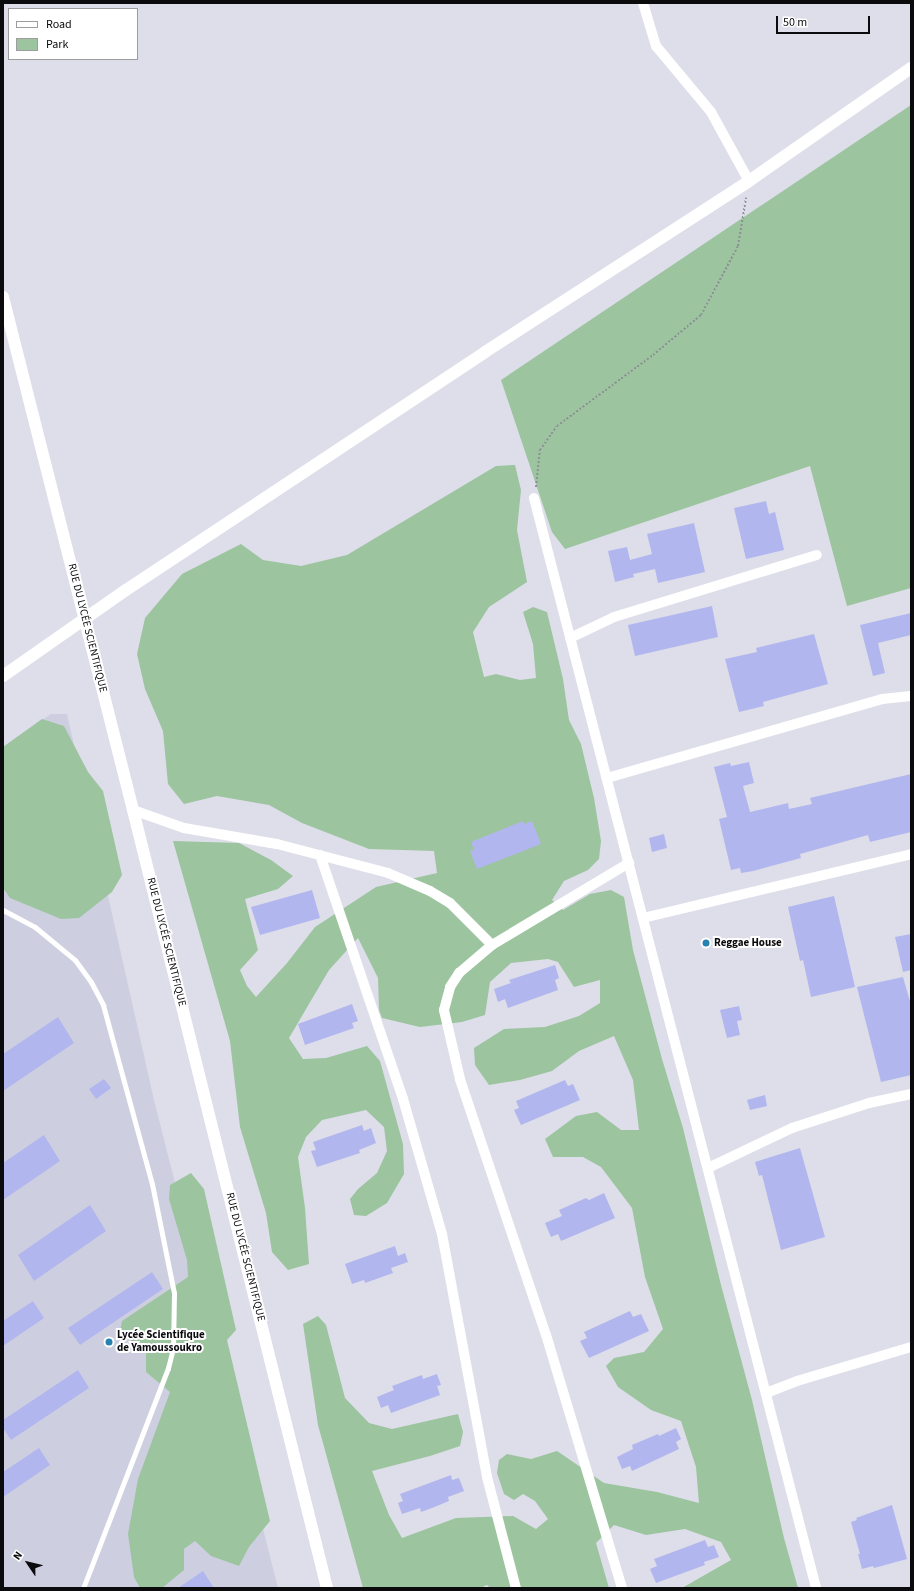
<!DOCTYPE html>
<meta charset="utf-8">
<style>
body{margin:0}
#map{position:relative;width:914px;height:1591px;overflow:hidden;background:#dddee9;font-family:"Source Sans 3",sans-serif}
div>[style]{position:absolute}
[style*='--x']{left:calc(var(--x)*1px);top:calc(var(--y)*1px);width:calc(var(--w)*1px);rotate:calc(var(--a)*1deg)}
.built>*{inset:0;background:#cdcfe0}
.green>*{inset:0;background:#9cc49f}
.building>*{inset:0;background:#b2b6ee}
.path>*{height:2px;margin-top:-1px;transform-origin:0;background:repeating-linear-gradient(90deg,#8e8f97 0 2px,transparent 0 4px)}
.service>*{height:5px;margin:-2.5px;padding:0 2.5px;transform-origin:2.5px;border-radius:2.5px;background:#fff}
.minor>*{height:10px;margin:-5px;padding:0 5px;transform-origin:5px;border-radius:5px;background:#fff}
.tertiary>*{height:12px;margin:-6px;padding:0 6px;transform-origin:6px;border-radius:6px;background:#fff}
.dots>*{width:11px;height:11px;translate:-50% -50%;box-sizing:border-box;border:2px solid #fff;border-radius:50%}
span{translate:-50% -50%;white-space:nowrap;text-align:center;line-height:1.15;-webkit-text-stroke:4px #fff;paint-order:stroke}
.street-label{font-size:11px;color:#0b0b0e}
.poi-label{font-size:11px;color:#0b0b0e;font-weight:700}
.left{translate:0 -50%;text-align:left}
.frame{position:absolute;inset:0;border:4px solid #0b0b0e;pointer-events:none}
.legend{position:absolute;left:8px;top:8px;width:130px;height:52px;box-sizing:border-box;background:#fff;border:1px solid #9d9d9f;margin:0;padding:5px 7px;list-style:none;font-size:12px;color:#0b0b0e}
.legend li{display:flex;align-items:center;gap:8px;height:20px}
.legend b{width:20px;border:1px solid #9d9d9f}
.north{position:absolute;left:8px;top:1543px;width:40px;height:40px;-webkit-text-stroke:3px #fff;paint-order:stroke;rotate:305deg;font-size:11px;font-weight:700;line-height:16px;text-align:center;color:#0b0b0e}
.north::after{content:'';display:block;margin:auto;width:14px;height:18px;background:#0b0b0e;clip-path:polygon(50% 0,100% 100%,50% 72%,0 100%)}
.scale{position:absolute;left:776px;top:16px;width:94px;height:18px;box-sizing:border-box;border:2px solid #0b0b0e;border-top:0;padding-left:5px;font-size:12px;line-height:14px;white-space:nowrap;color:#0b0b0e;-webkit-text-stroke:3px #fff;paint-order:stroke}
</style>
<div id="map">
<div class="built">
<div style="clip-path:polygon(51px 714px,67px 714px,154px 1100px,278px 1588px,3px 1588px,3px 747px)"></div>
</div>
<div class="green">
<div style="clip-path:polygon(911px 105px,911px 588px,847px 606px,810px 466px,565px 549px,552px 532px,501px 380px)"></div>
<div style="clip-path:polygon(515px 465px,521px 490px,517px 530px,527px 582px,489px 607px,473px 632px,484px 677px,496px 674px,520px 680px,536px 678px,533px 644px,523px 612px,533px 607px,547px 612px,563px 679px,569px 720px,581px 744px,594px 798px,601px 841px,599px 859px,588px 870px,564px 881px,552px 900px,563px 910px,590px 894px,611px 890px,624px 897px,633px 950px,662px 1059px,683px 1128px,721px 1285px,752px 1400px,784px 1538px,798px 1588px,682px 1588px,731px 1560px,721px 1542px,685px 1529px,646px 1535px,614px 1525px,596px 1543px,609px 1588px,490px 1588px,487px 1585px,480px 1588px,363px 1588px,318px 1425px,303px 1324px,318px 1316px,326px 1325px,345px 1398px,369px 1423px,392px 1429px,458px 1414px,463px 1432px,460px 1446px,430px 1456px,372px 1471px,389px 1515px,402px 1538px,456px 1518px,513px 1516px,536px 1529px,548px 1519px,535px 1501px,523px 1494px,514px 1500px,504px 1494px,497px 1473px,499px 1460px,507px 1454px,531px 1459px,557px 1451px,604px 1483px,657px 1492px,699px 1503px,696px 1467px,681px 1421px,651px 1410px,618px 1387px,606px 1366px,614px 1358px,644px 1352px,663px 1329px,645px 1277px,632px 1208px,601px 1167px,583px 1157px,553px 1157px,545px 1139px,576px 1116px,597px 1112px,621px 1130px,639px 1130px,633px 1080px,614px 1036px,579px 1051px,552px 1071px,520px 1080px,489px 1085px,475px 1065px,474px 1048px,504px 1029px,545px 1027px,579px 1016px,600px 1003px,600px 980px,574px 987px,558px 962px,548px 959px,511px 963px,490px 982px,485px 1015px,462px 1022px,420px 1027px,382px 1018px,379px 1010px,378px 978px,358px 938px,329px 970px,289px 1038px,303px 1059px,326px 1058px,367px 1046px,380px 1061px,403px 1144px,404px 1174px,387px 1203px,366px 1216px,354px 1215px,350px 1199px,358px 1189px,377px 1173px,387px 1151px,384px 1127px,366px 1110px,322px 1120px,306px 1137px,298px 1157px,305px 1208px,309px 1264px,288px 1270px,272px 1252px,266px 1213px,240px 1127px,230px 1041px,173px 841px,239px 843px,271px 860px,293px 876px,278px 889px,245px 899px,258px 950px,240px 970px,247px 986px,256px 997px,287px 963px,315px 927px,376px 887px,437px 873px,434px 851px,369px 849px,302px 823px,269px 805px,217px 796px,184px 804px,168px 784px,163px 731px,145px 689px,137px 654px,145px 618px,182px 574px,241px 544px,263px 560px,301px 566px,347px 555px,496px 466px)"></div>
<div style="clip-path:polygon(42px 719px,64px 726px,88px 772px,103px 791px,122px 875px,112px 892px,79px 918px,61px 919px,10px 898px,3px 888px,3px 747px)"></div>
<div style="clip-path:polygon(191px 1173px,204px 1189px,236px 1330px,227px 1340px,270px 1521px,249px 1547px,239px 1566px,211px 1556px,195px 1541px,184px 1549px,184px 1570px,162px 1588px,140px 1588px,134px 1577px,128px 1534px,138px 1479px,170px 1392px,146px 1372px,146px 1353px,120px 1331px,122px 1321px,188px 1277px,187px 1260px,169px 1199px,170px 1185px)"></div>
</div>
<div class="building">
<div style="clip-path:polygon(766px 501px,769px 514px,775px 512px,784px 550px,746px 559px,734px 508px)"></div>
<div style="clip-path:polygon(694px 523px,705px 572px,658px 583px,655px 569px,633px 574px,634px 577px,615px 582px,608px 551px,627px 547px,630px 560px,652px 554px,647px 534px)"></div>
<div style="clip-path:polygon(712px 606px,718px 637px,635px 656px,628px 625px)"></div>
<div style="clip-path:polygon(911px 613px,911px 635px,878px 643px,885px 673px,873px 676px,860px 625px)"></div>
<div style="clip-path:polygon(814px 634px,828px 684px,763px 702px,764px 706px,739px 712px,725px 659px,757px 652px,756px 648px)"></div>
<div style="clip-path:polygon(749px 762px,754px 783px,743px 786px,750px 812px,788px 803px,789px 809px,812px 804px,810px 798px,911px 774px,911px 832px,870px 842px,868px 835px,800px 854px,801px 858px,753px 871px,741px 873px,740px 868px,731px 870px,719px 819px,727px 817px,714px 767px,730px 763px,731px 766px)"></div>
<div style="clip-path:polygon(523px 821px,524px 824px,532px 821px,541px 844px,477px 869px,470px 851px,474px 850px,471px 842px)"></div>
<div style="clip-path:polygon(664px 834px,667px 848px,652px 852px,649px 838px)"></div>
<div style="clip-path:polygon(312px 890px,320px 918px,260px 935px,251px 907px)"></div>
<div style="clip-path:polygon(834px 896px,855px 987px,811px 997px,803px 960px,800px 961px,788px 907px)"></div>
<div style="clip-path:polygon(911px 934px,911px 970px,903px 972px,895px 937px)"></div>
<div style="clip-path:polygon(555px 965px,559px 978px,555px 980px,558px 990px,508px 1008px,505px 999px,498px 1002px,494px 989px,511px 983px,509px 980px)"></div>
<div style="clip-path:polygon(903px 977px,911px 1005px,911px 1075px,881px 1082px,857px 987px)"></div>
<div style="clip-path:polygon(352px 1004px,358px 1021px,352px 1023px,354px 1028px,305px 1045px,298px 1024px)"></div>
<div style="clip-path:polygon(739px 1006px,742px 1020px,737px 1021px,740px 1035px,727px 1038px,720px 1010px)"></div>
<div style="clip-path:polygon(58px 1017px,74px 1043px,3px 1091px,3px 1054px)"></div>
<div style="clip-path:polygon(104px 1079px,111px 1088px,96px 1099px,89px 1089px)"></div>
<div style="clip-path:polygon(565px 1080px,568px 1086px,573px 1084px,580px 1100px,521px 1125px,514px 1110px,519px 1108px,516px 1101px)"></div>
<div style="clip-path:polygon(765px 1095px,767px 1106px,750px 1110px,747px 1100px)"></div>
<div style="clip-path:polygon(362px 1125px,364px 1131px,371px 1128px,376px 1143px,359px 1150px,360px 1153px,317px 1167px,311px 1151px,316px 1150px,313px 1142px)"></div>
<div style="clip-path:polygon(44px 1135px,60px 1161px,3px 1200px,3px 1163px)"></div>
<div style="clip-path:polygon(800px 1148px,825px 1237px,781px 1250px,762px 1175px,759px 1176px,755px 1162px)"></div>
<div style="clip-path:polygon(604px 1193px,615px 1218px,561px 1241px,558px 1234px,551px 1237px,545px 1223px,562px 1216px,559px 1210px,586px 1198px,589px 1200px)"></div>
<div style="clip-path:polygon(90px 1205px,106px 1231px,34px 1281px,18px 1255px)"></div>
<div style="clip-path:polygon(395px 1246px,398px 1256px,405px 1253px,408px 1262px,391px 1268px,393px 1273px,365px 1283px,364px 1280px,352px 1284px,345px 1264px)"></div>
<div style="clip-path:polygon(152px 1272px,163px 1289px,80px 1345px,68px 1328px)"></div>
<div style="clip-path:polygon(33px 1301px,44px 1318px,3px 1346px,3px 1321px)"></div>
<div style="clip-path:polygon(630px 1311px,633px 1317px,641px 1314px,649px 1331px,589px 1358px,580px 1341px,587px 1338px,584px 1332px)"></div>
<div style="clip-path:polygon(78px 1370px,89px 1388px,11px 1440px,3px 1428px,3px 1420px)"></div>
<div style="clip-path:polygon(437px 1374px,441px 1385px,437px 1386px,440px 1395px,391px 1413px,388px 1405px,381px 1408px,377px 1397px,394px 1390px,392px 1386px,422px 1375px,423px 1379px)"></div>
<div style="clip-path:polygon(676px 1428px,681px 1439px,676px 1442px,679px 1449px,632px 1471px,630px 1466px,622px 1469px,617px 1457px,633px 1449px,632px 1445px,658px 1434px,659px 1436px)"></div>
<div style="clip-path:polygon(39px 1448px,50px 1465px,3px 1497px,3px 1472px)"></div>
<div style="clip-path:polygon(451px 1475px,452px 1480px,459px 1478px,464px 1491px,448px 1497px,449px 1501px,432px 1508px,421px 1512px,420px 1508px,402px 1514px,398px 1503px,403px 1501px,400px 1494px)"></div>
<div style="clip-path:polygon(892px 1505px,907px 1559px,874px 1568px,873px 1566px,862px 1569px,858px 1554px,860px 1554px,851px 1522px,857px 1520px,856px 1518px)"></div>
<div style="clip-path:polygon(705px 1540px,708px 1547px,714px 1545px,719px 1557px,704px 1562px,705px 1565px,656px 1583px,650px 1569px,657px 1566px,654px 1559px)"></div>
<div style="clip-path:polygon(203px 1571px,214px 1588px,178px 1588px)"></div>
</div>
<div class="path">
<div style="--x:536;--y:487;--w:37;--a:-84"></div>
<div style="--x:540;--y:450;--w:29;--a:-55"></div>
<div style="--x:557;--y:426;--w:119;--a:-36.5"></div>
<div style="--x:653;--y:355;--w:62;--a:-39.8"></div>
<div style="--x:701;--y:315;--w:78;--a:-61.8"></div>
<div style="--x:738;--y:246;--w:49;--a:-80.5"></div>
</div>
<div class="service">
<div style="--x:3;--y:910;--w:36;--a:28"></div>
<div style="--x:35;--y:927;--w:52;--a:39.5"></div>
<div style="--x:75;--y:960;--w:27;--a:54"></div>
<div style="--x:91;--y:982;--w:26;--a:62"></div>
<div style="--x:103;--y:1005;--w:186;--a:74.7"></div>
<div style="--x:152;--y:1184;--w:111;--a:78.6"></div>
<div style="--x:174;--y:1293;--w:55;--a:91"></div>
<div style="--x:173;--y:1348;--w:21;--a:104"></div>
<div style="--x:168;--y:1368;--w:236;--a:111.1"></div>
</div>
<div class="minor">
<div style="--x:643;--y:3;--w:45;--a:73.2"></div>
<div style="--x:656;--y:46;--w:86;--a:50.2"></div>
<div style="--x:711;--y:112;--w:79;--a:61.2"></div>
<div style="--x:534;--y:498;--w:1126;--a:75.49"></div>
<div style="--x:570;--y:638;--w:49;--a:-25.5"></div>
<div style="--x:614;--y:617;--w:212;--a:-17"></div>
<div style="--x:607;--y:778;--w:286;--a:-16"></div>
<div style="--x:882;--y:699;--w:29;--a:-6"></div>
<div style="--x:133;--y:810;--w:54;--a:19.4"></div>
<div style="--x:184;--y:828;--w:94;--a:9.8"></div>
<div style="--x:277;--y:844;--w:115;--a:14.6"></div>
<div style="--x:388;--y:873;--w:46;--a:23.2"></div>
<div style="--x:430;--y:891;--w:23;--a:31"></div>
<div style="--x:450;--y:903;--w:59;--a:45"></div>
<div style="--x:320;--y:855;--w:258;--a:71.2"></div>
<div style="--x:403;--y:1099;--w:141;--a:73.9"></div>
<div style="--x:442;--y:1234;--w:247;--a:79.5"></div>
<div style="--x:487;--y:1477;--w:115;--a:75.4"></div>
<div style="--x:643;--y:918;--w:276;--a:-13.4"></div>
<div style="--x:708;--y:1168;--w:93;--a:-25.5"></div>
<div style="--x:792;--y:1128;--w:81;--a:-18"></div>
<div style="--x:869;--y:1103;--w:43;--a:-12.1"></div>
<div style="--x:766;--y:1393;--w:33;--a:-21"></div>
<div style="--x:797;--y:1381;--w:119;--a:-16.6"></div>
<div style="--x:622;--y:1588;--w:264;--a:-106.7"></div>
<div style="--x:546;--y:1335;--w:270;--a:-108.6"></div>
<div style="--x:460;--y:1079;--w:71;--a:-103.1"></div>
<div style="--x:444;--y:1010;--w:24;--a:-75"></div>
<div style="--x:450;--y:987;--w:17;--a:-57"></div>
<div style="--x:459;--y:973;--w:43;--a:-40.3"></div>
<div style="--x:492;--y:945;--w:160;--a:-30.9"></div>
</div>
<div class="tertiary">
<div style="--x:3;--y:297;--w:529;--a:75.78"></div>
<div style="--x:133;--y:810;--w:802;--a:76"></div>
<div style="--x:3;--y:676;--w:150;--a:-35"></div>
<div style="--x:126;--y:590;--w:431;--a:-33.5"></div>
<div style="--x:485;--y:352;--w:315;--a:-32.9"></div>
<div style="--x:749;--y:181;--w:198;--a:-34.9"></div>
</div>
<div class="dots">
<div style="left:706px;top:943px;background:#2682af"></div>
<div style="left:109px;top:1342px;background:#2682af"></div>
</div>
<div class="street-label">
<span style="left:87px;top:628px;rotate:76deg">RUE DU LYCÉE SCIENTIFIQUE</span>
<span style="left:166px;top:942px;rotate:76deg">RUE DU LYCÉE SCIENTIFIQUE</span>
<span style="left:245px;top:1257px;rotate:76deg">RUE DU LYCÉE SCIENTIFIQUE</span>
</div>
<div class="poi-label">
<span class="left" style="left:714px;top:943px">Reggae House</span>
<span class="left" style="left:117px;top:1342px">Lycée Scientifique<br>de Yamoussoukro</span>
</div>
<div class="frame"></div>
<ul class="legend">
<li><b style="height:5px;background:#fff"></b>Road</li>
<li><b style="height:11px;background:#9cc49f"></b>Park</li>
</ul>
<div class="north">N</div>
<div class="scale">50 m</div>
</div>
